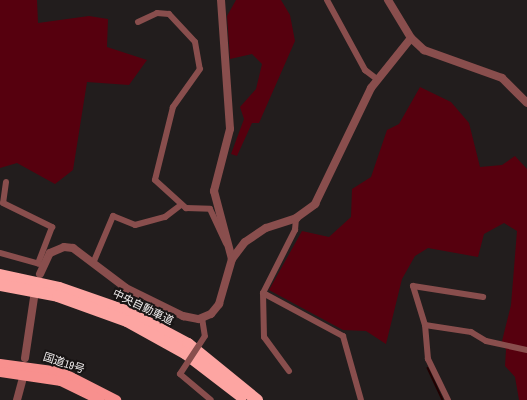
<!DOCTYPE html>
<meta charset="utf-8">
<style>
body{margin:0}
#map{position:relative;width:527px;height:400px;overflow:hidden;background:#221d1d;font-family:"Archivo Narrow","Noto Sans JP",sans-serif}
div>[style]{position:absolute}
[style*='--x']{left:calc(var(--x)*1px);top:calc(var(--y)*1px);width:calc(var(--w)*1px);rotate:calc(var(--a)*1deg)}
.green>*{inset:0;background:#56000e}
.stream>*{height:1.5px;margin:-0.75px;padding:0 0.75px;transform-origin:0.75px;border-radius:0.75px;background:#210001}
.minor>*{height:6px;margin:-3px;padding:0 3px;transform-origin:3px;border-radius:3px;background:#894e4d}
.tertiary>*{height:8px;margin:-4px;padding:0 4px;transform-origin:4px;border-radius:4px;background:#894e4d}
.trunk>*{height:10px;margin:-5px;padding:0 5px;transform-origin:5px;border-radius:5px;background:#f8908e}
.motorway>*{height:12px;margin:-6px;padding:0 6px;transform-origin:6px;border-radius:6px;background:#fda5a2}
.minor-bridge>*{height:6px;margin:-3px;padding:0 3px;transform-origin:3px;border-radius:3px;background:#894e4d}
span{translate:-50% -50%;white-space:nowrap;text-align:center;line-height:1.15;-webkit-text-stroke:4px #181414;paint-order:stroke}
.street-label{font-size:11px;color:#eeebeb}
</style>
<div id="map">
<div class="green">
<div style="clip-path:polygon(0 0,37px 0,38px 23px,89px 16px,108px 19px,107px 47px,147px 60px,129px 85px,87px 82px,73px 170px,55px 184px,17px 163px,0 168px)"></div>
<div style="clip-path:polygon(236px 0,281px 0,290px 15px,295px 41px,259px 123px,252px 123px,237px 156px,231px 154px,244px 119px,240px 107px,256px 89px,262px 64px,252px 54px,230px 59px,227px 16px)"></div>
<div style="clip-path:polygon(420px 87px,451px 102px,469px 123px,480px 167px,502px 165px,515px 156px,527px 169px,527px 400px,519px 400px,515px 377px,505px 366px,506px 350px,502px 341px,511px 305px,517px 231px,504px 223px,484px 234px,478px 257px,428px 248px,415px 256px,402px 279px,386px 344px,366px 331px,343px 330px,269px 290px,302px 231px,329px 237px,351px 217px,352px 189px,371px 177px,387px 130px,399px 124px)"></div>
</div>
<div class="stream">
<div style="--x:428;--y:368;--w:35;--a:65"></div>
</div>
<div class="minor">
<div style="--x:327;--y:0;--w:80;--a:61.5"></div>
<div style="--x:365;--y:70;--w:15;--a:37"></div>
<div style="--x:138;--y:22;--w:21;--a:-25"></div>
<div style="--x:157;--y:13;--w:12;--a:5"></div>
<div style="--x:169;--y:14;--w:38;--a:47"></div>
<div style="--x:195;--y:42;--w:27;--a:80"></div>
<div style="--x:200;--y:69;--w:47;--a:125.4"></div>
<div style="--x:173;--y:107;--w:75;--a:103.9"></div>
<div style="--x:155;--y:180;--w:42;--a:42.1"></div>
<div style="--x:186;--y:208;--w:24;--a:2"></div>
<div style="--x:210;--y:209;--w:38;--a:65"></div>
<div style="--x:6;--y:182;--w:21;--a:98"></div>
<div style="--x:3;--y:203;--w:55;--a:26.1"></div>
<div style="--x:52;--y:227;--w:39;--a:111"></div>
<div style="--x:0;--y:253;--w:41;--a:15.4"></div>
<div style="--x:94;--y:261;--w:49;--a:-67.1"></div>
<div style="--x:113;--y:216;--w:24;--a:22"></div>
<div style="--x:135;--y:225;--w:31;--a:-15"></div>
<div style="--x:165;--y:217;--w:20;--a:-37"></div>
<div style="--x:263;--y:293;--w:91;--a:28.3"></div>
<div style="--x:343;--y:336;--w:66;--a:74.3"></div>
<div style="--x:202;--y:318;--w:18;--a:81"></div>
<div style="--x:425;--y:325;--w:41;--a:-107.1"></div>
<div style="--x:413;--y:286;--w:71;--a:8.9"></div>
<div style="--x:289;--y:371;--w:42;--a:-126.3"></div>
<div style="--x:264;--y:337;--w:44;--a:-91.3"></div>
<div style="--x:263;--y:293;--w:71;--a:-63.1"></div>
<div style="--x:295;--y:230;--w:12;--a:-85"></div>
<div style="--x:180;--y:374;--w:40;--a:40"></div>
<div style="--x:448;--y:400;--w:46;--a:-116"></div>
<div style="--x:428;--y:359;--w:34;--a:-95"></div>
<div style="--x:425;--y:325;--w:47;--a:8.7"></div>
<div style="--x:471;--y:332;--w:17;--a:31"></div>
<div style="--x:486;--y:341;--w:42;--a:12.4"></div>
</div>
<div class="tertiary">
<div style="--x:221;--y:0;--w:129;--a:86"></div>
<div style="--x:230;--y:129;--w:64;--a:104.5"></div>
<div style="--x:214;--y:191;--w:70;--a:75.2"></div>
<div style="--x:388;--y:0;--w:44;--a:58.8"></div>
<div style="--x:411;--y:38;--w:18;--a:43"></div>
<div style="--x:424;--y:50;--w:83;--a:19.7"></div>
<div style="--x:502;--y:78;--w:35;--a:45"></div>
<div style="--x:40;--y:274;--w:23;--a:-65"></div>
<div style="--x:50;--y:253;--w:15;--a:-23"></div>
<div style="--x:64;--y:247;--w:9;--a:6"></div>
<div style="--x:73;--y:248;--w:66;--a:37"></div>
<div style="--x:126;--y:288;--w:64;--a:26.2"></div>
<div style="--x:183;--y:316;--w:16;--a:11"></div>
<div style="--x:199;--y:319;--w:13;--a:-23"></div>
<div style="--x:211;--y:314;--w:13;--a:-51"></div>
<div style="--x:219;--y:304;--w:47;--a:-73.9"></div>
<div style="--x:232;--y:259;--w:21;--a:-53"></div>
<div style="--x:245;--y:242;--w:25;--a:-34"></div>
<div style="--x:266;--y:228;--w:32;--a:-18"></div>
<div style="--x:296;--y:218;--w:24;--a:-36"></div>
<div style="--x:315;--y:204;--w:129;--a:-64.2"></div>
<div style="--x:371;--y:88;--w:64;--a:-51.3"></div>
<div style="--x:25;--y:358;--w:61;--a:-81.5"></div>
<div style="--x:17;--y:400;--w:20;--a:-75"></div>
</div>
<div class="trunk">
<div style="--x:0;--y:364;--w:62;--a:7.5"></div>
<div style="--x:61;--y:372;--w:62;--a:27"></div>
<div style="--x:0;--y:372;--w:62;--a:8.4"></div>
<div style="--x:61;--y:381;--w:43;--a:26"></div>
</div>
<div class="motorway">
<div style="--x:0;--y:275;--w:60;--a:12.4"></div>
<div style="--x:59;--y:288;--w:73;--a:19.2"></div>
<div style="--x:128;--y:312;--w:68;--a:28.1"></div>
<div style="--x:188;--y:344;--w:89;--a:39.1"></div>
<div style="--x:0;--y:285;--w:59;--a:10.7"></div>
<div style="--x:58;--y:296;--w:73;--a:19.9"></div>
<div style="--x:127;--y:321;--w:66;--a:28.9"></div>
<div style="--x:185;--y:353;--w:71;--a:37.5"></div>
</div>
<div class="minor-bridge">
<div style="--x:180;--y:374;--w:45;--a:-56.7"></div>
</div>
<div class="street-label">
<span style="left:143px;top:307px;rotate:26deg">中央自動車道</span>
<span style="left:64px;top:363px;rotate:18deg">国道19号</span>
</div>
</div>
